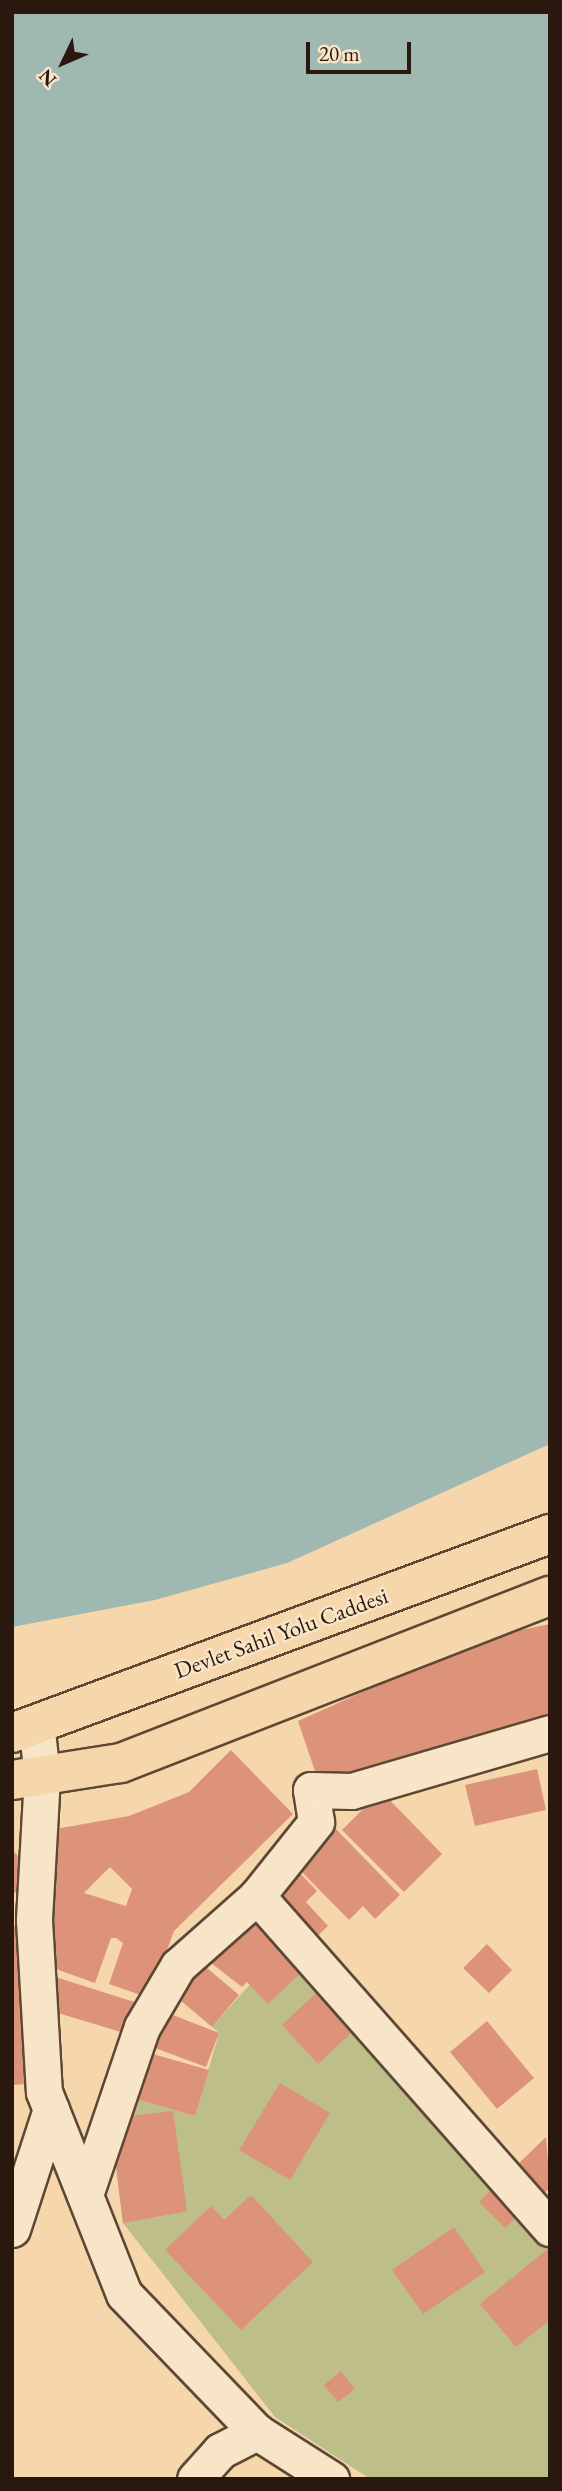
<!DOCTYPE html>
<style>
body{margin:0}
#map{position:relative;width:562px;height:2491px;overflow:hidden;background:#f5d7ab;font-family:"EB Garamond",serif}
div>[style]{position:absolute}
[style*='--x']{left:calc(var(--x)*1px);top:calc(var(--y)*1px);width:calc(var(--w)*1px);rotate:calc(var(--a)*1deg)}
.green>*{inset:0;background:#bdbe88}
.water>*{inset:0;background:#9fb8b2}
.building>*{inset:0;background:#dd937a}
.roads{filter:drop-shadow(2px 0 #5d4835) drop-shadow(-2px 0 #5d4835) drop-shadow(0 2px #5d4835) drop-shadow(0 -2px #5d4835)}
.minor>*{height:35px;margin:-17.5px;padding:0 17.5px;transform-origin:17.5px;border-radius:17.5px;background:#f8e5c8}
.primary>*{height:38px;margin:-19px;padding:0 19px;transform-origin:19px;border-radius:19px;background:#f5d7ab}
span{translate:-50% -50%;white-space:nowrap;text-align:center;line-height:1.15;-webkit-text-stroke:5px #f8e5c8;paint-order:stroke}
.street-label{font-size:23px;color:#2a180e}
.frame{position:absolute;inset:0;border:14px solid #2a180e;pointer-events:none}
.north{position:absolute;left:28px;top:28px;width:70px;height:70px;-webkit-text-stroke:5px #f8e5c8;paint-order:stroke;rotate:226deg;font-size:19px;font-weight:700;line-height:28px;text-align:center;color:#2a180e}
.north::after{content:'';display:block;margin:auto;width:24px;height:32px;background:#2a180e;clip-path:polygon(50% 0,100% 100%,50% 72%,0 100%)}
.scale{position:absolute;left:306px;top:42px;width:105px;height:32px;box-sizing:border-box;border:4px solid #2a180e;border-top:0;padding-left:9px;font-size:21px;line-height:24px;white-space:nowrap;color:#2a180e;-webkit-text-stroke:5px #f8e5c8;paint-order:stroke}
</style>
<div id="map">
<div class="green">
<div style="clip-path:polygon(283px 1947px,550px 2240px,550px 2479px,370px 2479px,275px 2417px,123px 2223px,113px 2142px,126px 2096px,195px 2116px,219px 2033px,212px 2027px)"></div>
</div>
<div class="water">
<div style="clip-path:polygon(12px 12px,550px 12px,550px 1444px,287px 1563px,155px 1600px,12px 1627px)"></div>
</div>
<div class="building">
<div style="clip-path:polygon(550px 1624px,550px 1716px,321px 1789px,298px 1721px,483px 1638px)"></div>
<div style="clip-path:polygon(evenodd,231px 1750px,293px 1814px,174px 1931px,149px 1998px,109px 1984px,123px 1943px,116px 1938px,111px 1938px,95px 1983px,39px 1963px,55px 1829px,129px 1816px,189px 1792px,231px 1750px,110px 1867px,132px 1889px,126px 1906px,84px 1893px,110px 1867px)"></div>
<div style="clip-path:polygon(537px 1769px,546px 1810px,475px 1826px,465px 1785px)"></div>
<div style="clip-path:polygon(381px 1791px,442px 1854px,404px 1892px,342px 1830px)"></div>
<div style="clip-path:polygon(336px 1829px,400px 1895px,375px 1919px,363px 1906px,349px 1920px,297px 1867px)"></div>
<div style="clip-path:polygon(12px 1849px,35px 1877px,12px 1895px)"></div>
<div style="clip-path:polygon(295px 1868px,317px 1891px,306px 1902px,328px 1926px,308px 1945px,263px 1898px)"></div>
<div style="clip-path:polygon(253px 1903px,310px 1964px,268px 2004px,247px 1982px,242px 1987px,197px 1952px)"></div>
<div style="clip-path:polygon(12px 1926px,22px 1926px,30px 2084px,12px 2085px)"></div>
<div style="clip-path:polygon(487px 1944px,512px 1970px,489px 1993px,463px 1968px)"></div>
<div style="clip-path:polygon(194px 1957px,239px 1995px,212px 2027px,167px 1989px)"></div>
<div style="clip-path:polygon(49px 1975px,144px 2005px,134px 2036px,48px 2010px)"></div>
<div style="clip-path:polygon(318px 1991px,354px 2030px,318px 2064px,282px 2025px)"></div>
<div style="clip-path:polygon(160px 2010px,219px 2033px,206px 2067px,147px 2045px)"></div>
<div style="clip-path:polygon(487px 2021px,534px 2078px,497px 2109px,450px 2052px)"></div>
<div style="clip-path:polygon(139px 2050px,209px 2070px,195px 2116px,126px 2096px)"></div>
<div style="clip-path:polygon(280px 2083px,330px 2113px,290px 2180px,239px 2150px)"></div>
<div style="clip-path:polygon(173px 2111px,187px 2211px,123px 2223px,110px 2118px)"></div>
<div style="clip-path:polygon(546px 2137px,550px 2188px,541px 2196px,514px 2168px)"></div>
<div style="clip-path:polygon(497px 2184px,523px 2211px,505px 2228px,479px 2202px)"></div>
<div style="clip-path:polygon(251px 2195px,313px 2262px,241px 2330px,165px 2250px,211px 2206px,224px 2220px)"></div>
<div style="clip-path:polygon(454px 2227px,485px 2272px,423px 2314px,392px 2270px)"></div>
<div style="clip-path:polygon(550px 2247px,550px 2320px,516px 2347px,480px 2304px)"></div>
<div style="clip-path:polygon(341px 2371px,355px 2389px,338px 2402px,324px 2385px)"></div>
</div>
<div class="roads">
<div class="minor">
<div style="--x:36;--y:1723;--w:53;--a:83.5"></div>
<div style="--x:42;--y:1776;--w:144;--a:93.2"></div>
<div style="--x:34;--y:1920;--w:172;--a:86.7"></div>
<div style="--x:44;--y:2092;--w:217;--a:68.4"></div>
<div style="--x:124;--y:2294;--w:192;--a:46.1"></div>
<div style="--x:550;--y:1733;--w:206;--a:163.7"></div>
<div style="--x:352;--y:1791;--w:41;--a:-178.6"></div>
<div style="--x:311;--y:1790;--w:32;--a:81"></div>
<div style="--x:316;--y:1822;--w:95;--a:128.6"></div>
<div style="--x:257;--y:1896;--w:443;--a:48.6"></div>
<div style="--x:85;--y:2195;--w:177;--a:-71.3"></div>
<div style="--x:142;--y:2027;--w:71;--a:-59.5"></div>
<div style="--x:178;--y:1966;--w:106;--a:-41.5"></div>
<div style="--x:12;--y:2229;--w:126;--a:-72"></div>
<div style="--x:195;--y:2479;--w:38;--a:-48"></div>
<div style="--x:220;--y:2451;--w:42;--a:-27.2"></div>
<div style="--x:257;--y:2432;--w:88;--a:32.4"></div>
</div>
<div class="primary">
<div style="--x:12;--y:1733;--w:574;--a:-20.3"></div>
<div style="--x:12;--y:1780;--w:110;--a:-8.9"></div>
<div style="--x:121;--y:1763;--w:460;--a:-21.3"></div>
</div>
</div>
<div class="street-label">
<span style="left:281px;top:1633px;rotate:-20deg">Devlet Sahil Yolu Caddesi</span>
</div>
<div class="frame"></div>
<div class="north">N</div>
<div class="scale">20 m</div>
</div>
